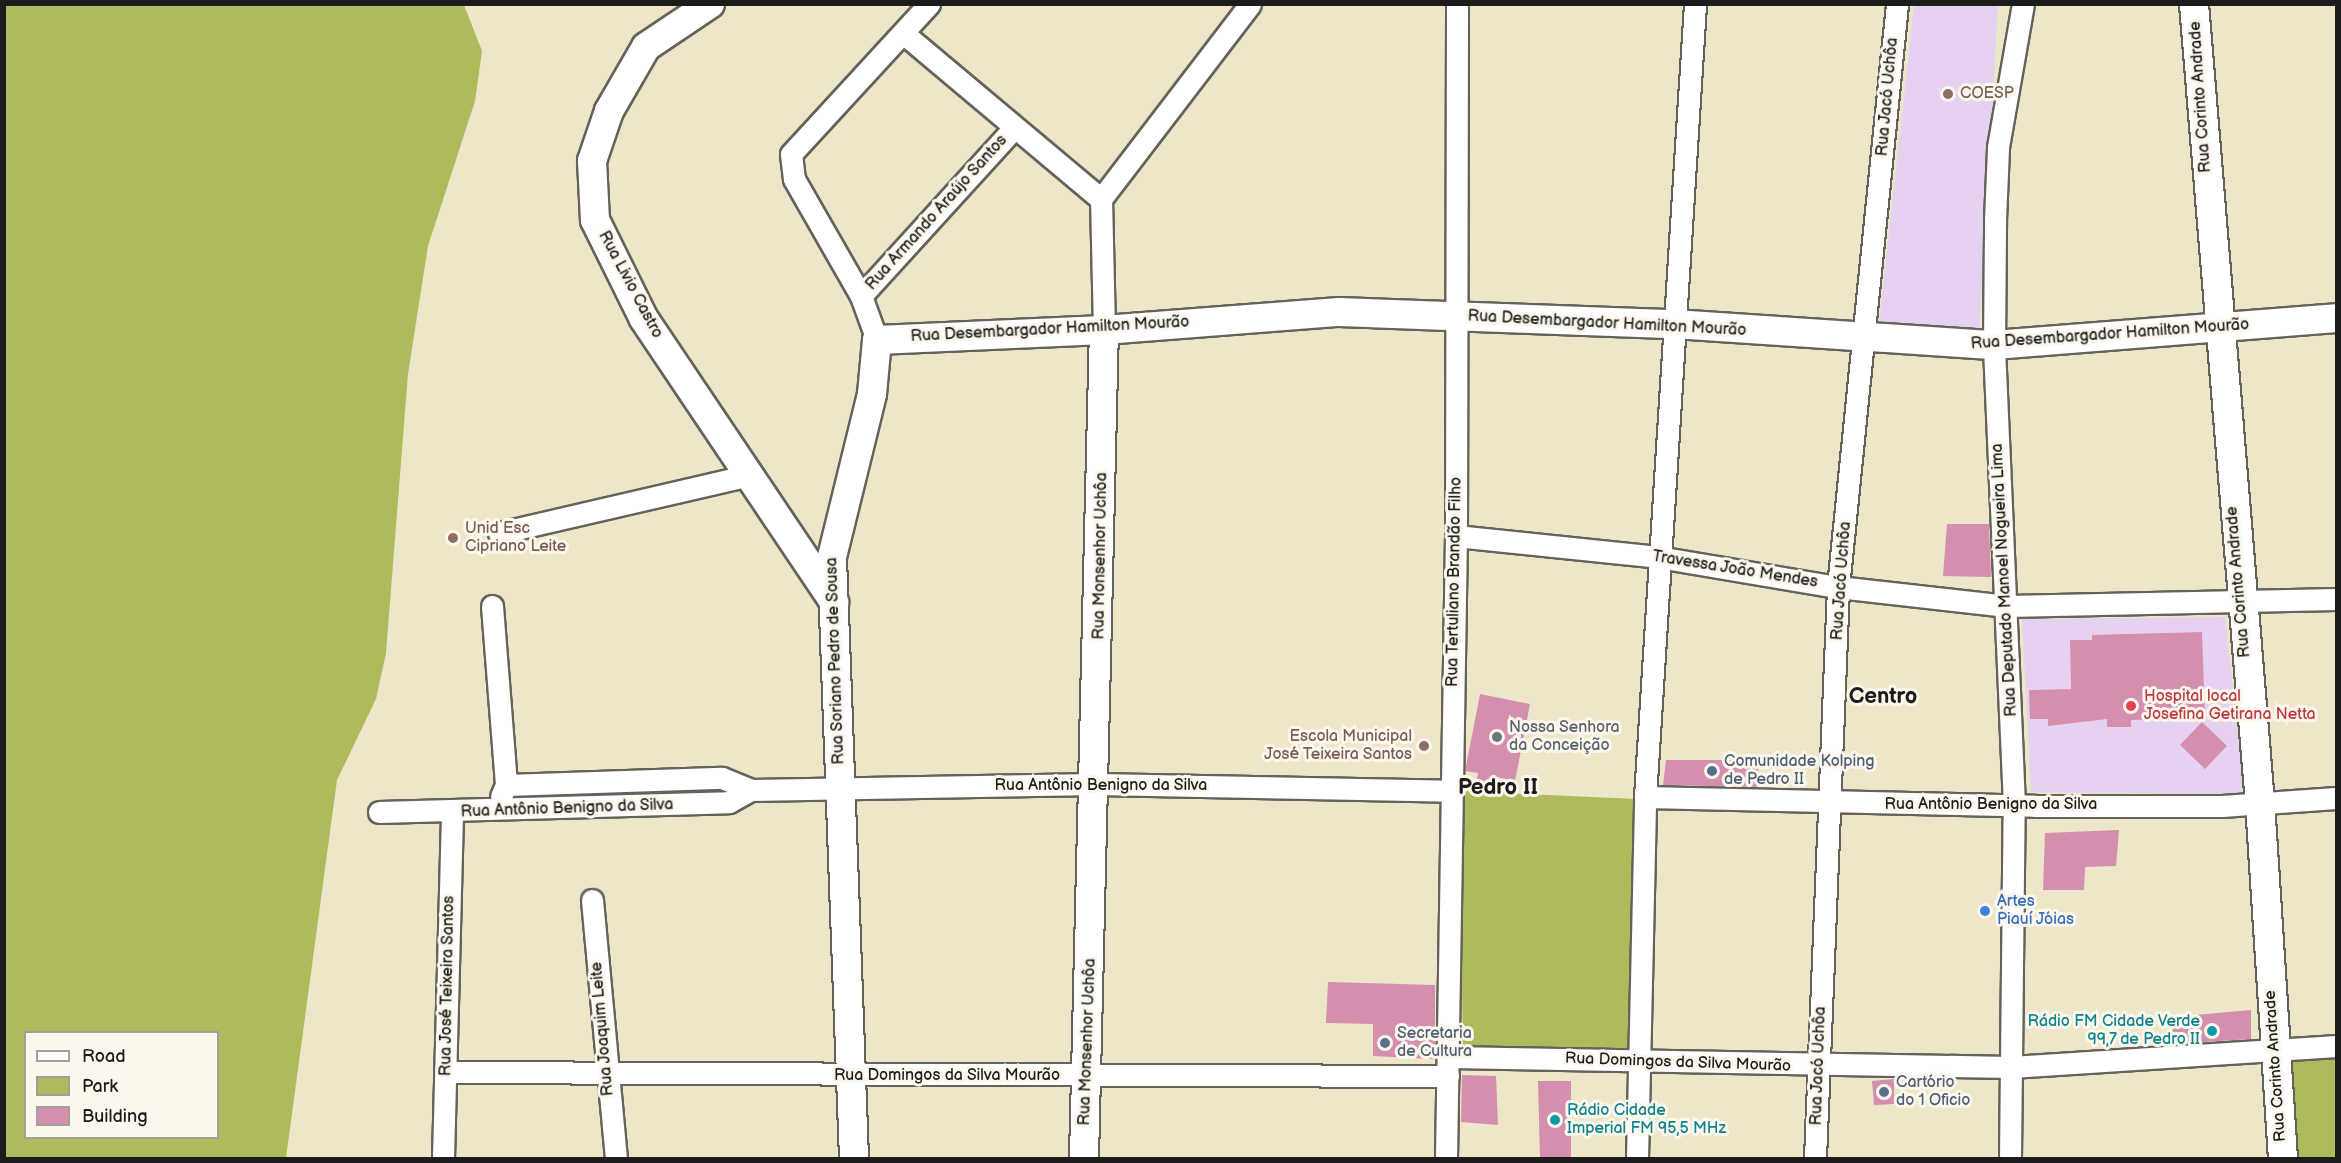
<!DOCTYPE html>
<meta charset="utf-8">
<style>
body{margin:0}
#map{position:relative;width:2341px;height:1163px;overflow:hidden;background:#ede6c9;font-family:"Balsamiq Sans",sans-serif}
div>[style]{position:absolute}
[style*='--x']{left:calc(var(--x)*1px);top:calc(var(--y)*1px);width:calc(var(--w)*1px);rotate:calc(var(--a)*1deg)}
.built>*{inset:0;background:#e6d2f0}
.green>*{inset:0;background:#afba5c}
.building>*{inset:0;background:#d48fae}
.roads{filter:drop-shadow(2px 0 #656359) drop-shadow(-2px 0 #656359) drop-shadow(0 2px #656359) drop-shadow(0 -2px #656359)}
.street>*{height:21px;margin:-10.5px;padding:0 10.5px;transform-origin:10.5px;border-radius:10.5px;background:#fff}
.secondary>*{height:28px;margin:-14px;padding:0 14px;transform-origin:14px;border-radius:14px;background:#fff}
.dots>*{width:16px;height:16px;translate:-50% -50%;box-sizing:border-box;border:3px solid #fbf7ec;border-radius:50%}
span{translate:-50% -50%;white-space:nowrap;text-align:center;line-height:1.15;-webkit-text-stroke:6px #fbf7ec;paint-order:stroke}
.education-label{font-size:16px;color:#785e54}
.left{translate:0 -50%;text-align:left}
.right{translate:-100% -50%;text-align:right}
.street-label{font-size:16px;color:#1c1c1c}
.health-label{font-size:16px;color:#be3a42}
.worship-label{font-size:16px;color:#5b616d}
.service-label{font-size:16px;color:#4e5e75}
.shop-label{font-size:16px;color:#366cbe}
.culture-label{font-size:16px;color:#0d838f}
.district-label{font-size:22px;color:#1c1c1c;font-weight:700}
.frame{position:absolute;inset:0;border:6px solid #1c1c1c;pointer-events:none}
.legend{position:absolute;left:24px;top:1031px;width:195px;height:108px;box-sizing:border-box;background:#fbf7ec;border:2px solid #a29f99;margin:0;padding:8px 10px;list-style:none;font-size:18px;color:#1c1c1c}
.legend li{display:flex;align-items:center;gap:12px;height:30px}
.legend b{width:30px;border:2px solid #a29f99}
</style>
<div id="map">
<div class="built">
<div style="clip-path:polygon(1914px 5px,1998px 5px,1979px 336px,1878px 331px)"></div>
<div style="clip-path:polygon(2225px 617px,2245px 794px,2031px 792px,2022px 619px)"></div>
</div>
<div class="green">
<div style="clip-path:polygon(evenodd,5px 4px,464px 5px,482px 51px,475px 101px,428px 246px,408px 374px,386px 653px,376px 699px,337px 780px,286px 1158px,5px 1158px,5px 4px,26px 1032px,218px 1032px,218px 1138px,26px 1138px,26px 1032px)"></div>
<div style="clip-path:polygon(727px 783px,729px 799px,510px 807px,509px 787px)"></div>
<div style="clip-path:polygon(1459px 791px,1637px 799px,1628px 1054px,1463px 1050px)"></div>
<div style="clip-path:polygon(2336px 1055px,2336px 1158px,2284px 1158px,2275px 1059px)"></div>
</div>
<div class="building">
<div style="clip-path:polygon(1947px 524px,1989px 524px,1991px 577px,1943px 576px)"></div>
<div style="clip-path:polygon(2202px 632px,2205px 718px,2131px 720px,2131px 727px,2107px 727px,2107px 719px,2048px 726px,2048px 719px,2030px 719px,2029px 690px,2071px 689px,2070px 640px,2092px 640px,2092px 635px)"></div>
<div style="clip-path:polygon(1480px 694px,1530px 704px,1515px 781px,1497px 777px,1495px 788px,1476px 784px,1478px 773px,1465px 771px)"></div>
<div style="clip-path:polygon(2202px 722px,2227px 746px,2205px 769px,2180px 745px)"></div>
<div style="clip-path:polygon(1666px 760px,1759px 760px,1757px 787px,1663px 785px)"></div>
<div style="clip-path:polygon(2119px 830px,2116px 866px,2085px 867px,2084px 890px,2043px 890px,2045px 833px)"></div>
<div style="clip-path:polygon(1328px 982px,1435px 985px,1435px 1059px,1373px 1056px,1373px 1024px,1326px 1023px)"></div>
<div style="clip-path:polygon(2251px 1010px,2251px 1039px,2173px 1044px,2172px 1017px)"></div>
<div style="clip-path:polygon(1462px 1075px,1496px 1076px,1498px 1125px,1461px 1122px)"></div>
<div style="clip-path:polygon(1894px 1079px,1894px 1104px,1874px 1105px,1872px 1081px)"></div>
<div style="clip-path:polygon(1538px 1081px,1571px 1081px,1571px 1158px,1540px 1158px)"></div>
</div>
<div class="roads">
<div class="street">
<div style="--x:903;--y:33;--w:258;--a:40"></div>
<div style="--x:861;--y:296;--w:226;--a:-47.7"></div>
<div style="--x:1104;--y:330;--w:131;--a:-91.3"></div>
<div style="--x:1101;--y:199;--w:245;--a:-52.6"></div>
<div style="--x:877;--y:340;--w:47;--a:-110"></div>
<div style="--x:861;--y:296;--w:135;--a:-119.8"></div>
<div style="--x:794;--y:179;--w:25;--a:-97"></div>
<div style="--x:791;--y:154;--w:204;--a:-47.4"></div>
<div style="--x:499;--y:533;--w:258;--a:-13"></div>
<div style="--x:1456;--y:536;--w:203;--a:5.9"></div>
<div style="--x:1658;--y:557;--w:182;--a:9.5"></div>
<div style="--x:1838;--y:587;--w:170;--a:6.4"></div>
<div style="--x:2007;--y:606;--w:329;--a:-1.2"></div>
<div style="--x:492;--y:606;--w:180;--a:85.5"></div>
<div style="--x:506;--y:785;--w:12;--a:114"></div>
<div style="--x:506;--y:785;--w:216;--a:-1.9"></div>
<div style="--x:722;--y:778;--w:31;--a:22"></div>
<div style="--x:751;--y:790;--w:346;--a:-1"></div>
<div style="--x:1097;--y:784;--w:354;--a:1.1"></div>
<div style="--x:1645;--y:797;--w:390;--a:1.3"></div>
<div style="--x:2035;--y:806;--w:187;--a:0"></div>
<div style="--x:2222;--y:806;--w:114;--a:-4"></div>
<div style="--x:379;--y:812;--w:350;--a:-1.6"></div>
<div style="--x:729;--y:802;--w:25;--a:-29"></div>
<div style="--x:592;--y:900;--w:259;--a:84.7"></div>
<div style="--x:1450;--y:1057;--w:561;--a:1.02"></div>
<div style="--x:2011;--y:1067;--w:326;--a:-3.7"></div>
<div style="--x:446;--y:1072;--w:1002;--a:0.23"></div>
<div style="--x:443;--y:1158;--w:344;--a:-88.5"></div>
<div style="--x:1446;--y:1158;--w:622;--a:-89.08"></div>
<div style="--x:1456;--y:536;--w:532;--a:-89.89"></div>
<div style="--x:1637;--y:1158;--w:361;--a:-88.7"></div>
<div style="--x:1645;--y:797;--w:795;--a:-86.39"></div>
<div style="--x:1815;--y:1158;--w:571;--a:-87.69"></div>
<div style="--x:1838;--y:587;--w:586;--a:-84.22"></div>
<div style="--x:2010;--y:1158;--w:353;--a:-89.4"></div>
<div style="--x:2014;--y:805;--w:460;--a:-92.5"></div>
<div style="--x:1994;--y:345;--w:125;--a:-89.5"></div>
<div style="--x:1995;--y:220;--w:73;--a:-87.6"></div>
<div style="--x:1998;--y:147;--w:145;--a:-80.1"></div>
</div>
<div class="secondary">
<div style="--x:710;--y:4;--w:77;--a:146.1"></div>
<div style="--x:646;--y:47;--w:74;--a:120"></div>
<div style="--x:609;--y:111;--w:53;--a:108.8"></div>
<div style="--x:592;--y:161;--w:59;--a:87.1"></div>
<div style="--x:595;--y:220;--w:110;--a:63.7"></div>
<div style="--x:644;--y:319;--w:341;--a:56.1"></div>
<div style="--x:2194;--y:4;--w:802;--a:85.28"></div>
<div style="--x:2260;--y:803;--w:356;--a:86.3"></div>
<div style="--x:854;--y:1158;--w:601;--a:-92.1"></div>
<div style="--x:832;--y:557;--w:168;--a:-76.2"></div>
<div style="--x:872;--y:394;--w:54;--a:-84.7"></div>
<div style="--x:877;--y:340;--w:227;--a:-2.5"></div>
<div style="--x:1104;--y:330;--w:236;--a:-4.4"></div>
<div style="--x:1339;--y:312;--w:335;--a:2.1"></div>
<div style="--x:1674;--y:324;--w:321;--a:3.8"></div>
<div style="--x:1994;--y:345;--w:343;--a:-4.5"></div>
<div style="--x:1084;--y:1158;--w:828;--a:-88.62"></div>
</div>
</div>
<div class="dots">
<div style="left:1948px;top:94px;background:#8d6e63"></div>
<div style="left:453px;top:538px;background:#8d6e63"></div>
<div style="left:2131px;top:706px;background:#e0444e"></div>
<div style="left:1497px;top:737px;background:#6b7280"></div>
<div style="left:1424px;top:746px;background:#8d6e63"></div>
<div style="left:1712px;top:771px;background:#5c6f8a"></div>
<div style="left:1985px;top:911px;background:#3f7fe0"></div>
<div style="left:2212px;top:1031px;background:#0f9aa8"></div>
<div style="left:1385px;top:1043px;background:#5c6f8a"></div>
<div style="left:1884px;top:1092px;background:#5c6f8a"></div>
<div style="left:1555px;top:1120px;background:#0f9aa8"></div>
</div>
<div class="education-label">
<span class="left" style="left:1960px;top:94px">COESP</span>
<span class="left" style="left:465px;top:538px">Unid Esc<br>Cipriano Leite</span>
<span class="right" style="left:1412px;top:746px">Escola Municipal<br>José Teixeira Santos</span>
</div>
<div class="street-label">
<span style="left:1888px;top:97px;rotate:-85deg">Rua Jacó Uchôa</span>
<span style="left:2201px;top:97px;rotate:-94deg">Rua Corinto Andrade</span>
<span style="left:937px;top:213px;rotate:-48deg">Rua Armando Araújo Santos</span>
<span style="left:630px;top:285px;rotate:62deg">Rua Livio Castro</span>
<span style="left:1607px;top:324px;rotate:3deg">Rua Desembargador Hamilton Mourão</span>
<span style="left:1050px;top:330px;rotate:-3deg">Rua Desembargador Hamilton Mourão</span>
<span style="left:2110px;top:335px;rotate:-4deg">Rua Desembargador Hamilton Mourão</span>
<span style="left:1101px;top:556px;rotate:-89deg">Rua Monsenhor Uchôa</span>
<span style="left:1735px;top:570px;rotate:9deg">Travessa João Mendes</span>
<span style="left:2005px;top:580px;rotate:-93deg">Rua Deputado Manoel Nogueira Lima</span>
<span style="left:1842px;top:581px;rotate:-86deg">Rua Jacó Uchôa</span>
<span style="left:1455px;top:582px;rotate:-89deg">Rua Tertuliano Brandão Filho</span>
<span style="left:2239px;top:582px;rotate:-95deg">Rua Corinto Andrade</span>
<span style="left:836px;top:661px;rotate:-92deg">Rua Soriano Pedro de Sousa</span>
<span style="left:1101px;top:786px">Rua Antônio Benigno da Silva</span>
<span style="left:1991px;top:805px">Rua Antônio Benigno da Silva</span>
<span style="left:567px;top:809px;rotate:-2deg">Rua Antônio Benigno da Silva</span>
<span style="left:448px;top:986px;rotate:-89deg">Rua José Teixeira Santos</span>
<span style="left:603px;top:1029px;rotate:-95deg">Rua Joaquim Leite</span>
<span style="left:1088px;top:1042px;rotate:-88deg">Rua Monsenhor Uchôa</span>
<span style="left:1678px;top:1063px;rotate:2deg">Rua Domingos da Silva Mourão</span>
<span style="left:1819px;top:1066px;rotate:-88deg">Rua Jacó Uchôa</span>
<span style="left:2276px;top:1066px;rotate:-94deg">Rua Corinto Andrade</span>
<span style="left:947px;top:1076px">Rua Domingos da Silva Mourão</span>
</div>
<div class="health-label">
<span class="left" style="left:2144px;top:706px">Hospital local<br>Josefina Getirana Netta</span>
</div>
<div class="worship-label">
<span class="left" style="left:1509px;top:737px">Nossa Senhora<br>da Conceição</span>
</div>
<div class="service-label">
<span class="left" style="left:1724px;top:771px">Comunidade Kolping<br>de Pedro II</span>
<span class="left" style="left:1397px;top:1043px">Secretaria<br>de Cultura</span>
<span class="left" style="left:1896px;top:1092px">Cartório<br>do 1 Oficio</span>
</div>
<div class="shop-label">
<span class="left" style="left:1997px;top:911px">Artes<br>Piauí Jóias</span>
</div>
<div class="culture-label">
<span class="right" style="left:2200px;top:1031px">Rádio FM Cidade Verde<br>99,7 de Pedro II</span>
<span class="left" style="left:1567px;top:1120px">Rádio Cidade<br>Imperial FM 95,5 MHz</span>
</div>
<div class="district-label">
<span style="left:1883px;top:697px">Centro</span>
<span style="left:1498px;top:788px">Pedro II</span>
</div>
<div class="frame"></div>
<ul class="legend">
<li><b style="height:8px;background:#fff"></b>Road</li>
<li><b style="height:16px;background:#afba5c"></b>Park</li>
<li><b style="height:16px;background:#d48fae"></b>Building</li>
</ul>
</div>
